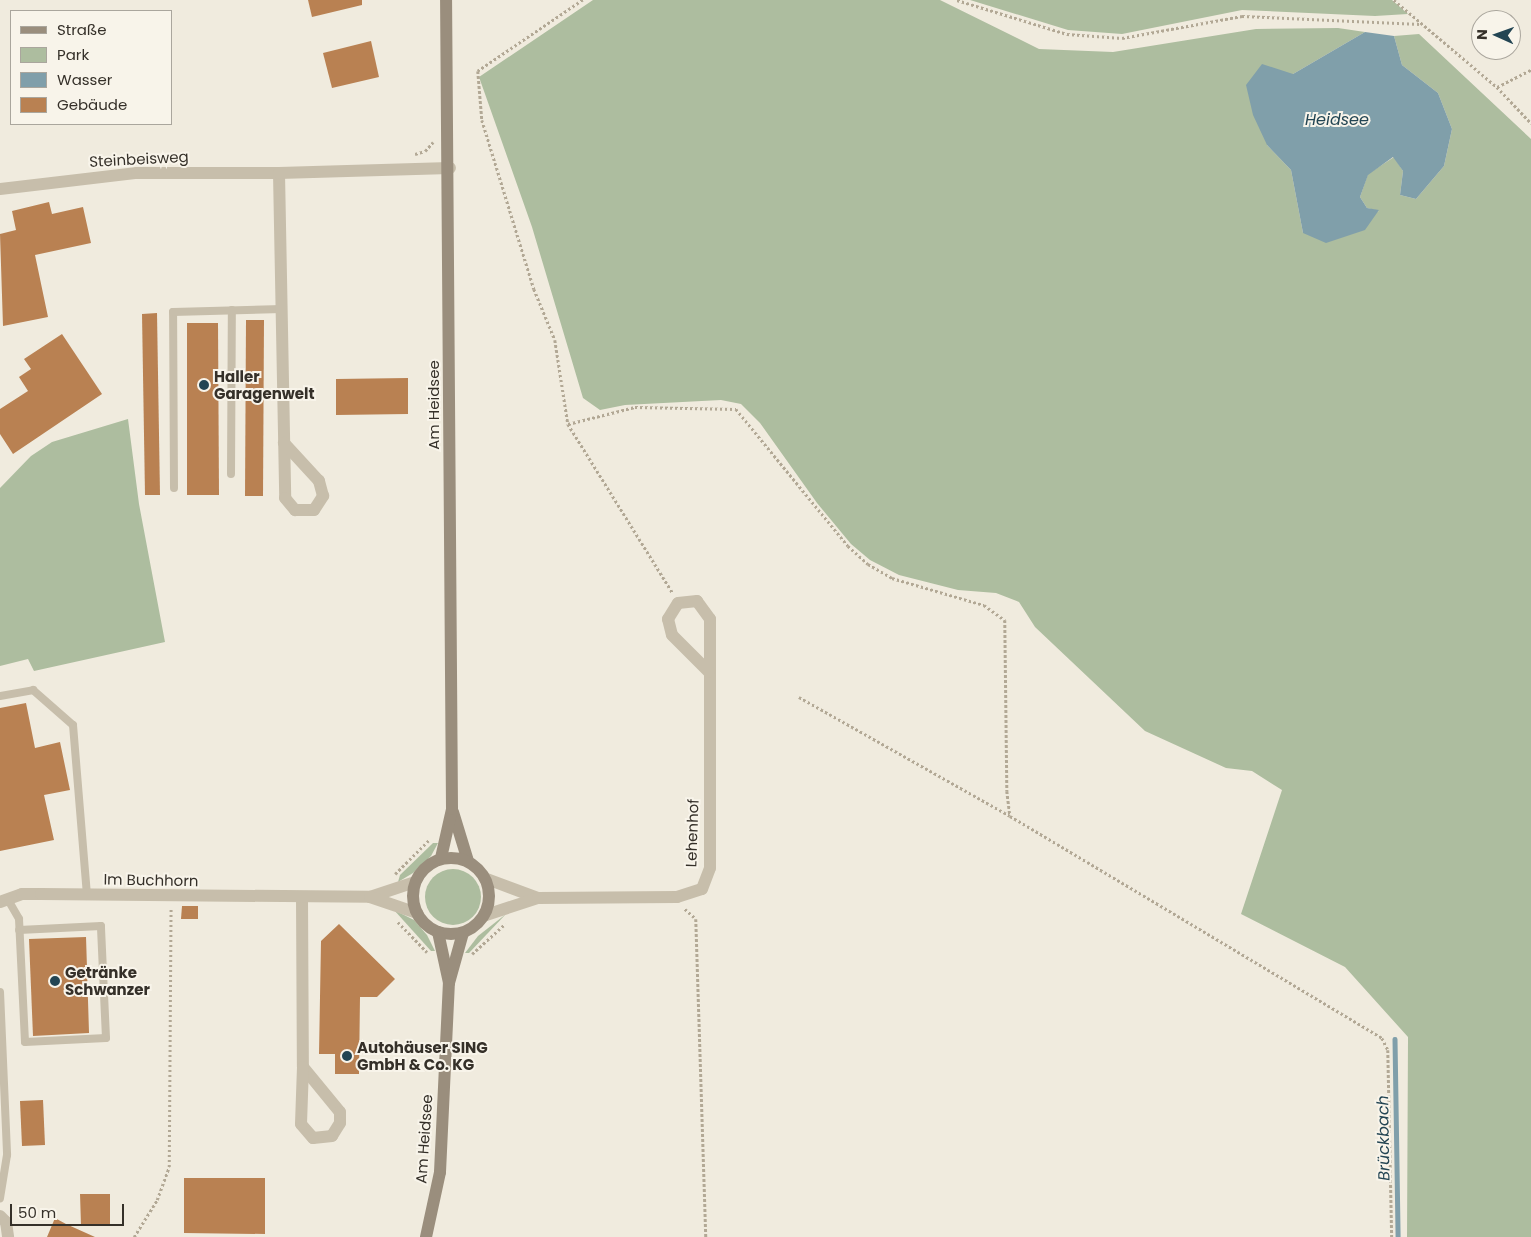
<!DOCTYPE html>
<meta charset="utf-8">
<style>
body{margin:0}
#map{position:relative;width:1531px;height:1237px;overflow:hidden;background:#f0ebde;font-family:Poppins,sans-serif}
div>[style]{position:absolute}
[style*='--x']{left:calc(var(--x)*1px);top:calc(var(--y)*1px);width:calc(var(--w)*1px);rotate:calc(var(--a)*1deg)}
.green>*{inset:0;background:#adbd9f}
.round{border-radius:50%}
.water>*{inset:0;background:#809faa}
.stream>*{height:4.5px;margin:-2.25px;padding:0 2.25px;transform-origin:2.25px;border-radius:2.25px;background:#809faa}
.building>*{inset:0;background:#b98152}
.path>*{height:2.5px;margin-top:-1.25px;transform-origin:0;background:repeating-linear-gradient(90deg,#b2a895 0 2.5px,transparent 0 5px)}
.lane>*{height:8px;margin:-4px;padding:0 4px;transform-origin:4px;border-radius:4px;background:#c7beab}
.street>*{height:12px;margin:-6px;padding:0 6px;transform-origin:6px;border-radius:6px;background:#c7beab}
.secondary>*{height:12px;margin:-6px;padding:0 6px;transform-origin:6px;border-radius:6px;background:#9a8e7d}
.secondary>.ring{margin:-6px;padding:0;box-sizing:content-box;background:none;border:12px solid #9a8e7d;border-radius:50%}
.dots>*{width:14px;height:14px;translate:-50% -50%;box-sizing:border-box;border:2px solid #f8f4ea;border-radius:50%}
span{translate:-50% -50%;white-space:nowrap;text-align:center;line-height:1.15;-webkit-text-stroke:4px #f8f4ea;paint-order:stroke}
.street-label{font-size:15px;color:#353029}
.poi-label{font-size:15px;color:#353029;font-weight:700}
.left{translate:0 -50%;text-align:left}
.water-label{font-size:16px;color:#234553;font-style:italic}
.legend{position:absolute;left:10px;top:10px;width:162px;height:115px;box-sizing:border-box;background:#f8f4ea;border:1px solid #aaa69d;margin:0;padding:6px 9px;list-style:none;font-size:15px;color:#353029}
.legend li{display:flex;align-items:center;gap:10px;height:25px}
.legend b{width:25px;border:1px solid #aaa69d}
.north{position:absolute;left:1471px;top:10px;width:50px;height:50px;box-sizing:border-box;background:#f8f4ea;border:1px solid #aaa69d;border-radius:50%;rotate:272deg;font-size:14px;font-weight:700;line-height:20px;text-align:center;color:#353029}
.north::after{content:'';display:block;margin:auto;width:18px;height:22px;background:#234553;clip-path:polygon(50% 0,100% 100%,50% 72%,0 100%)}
.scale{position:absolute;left:10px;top:1204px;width:114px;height:22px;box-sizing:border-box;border:2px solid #353029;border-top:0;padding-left:6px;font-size:15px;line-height:18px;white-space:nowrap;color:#353029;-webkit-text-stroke:4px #f8f4ea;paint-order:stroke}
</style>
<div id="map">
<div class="green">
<div style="clip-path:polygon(593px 0,940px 0,1039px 49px,1113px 52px,1256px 29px,1338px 28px,1365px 32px,1293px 74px,1267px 145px,1291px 170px,1303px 233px,1379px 211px,1367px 208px,1360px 197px,1368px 174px,1394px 157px,1403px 171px,1400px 195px,1416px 199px,1444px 166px,1452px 129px,1438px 93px,1402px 65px,1394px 36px,1419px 34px,1531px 139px,1531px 1237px,1407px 1237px,1408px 1037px,1345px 967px,1241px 914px,1282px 790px,1252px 771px,1226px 768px,1145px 731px,1035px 627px,1019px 602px,996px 593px,958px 590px,899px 575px,870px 560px,851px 544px,817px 503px,760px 423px,741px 404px,721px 400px,625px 405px,600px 410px,583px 398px,532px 227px,479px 77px)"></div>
<div style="clip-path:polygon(970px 0,1392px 0,1408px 14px,1375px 16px,1242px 10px,1122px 34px,1068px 30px)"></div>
<div style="clip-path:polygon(128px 419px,139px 504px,165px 642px,34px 671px,28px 659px,0 666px,0 488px,31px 456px,52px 442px)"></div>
<div style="clip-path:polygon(433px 843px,438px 843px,431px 856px,413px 873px,398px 882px,400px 875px)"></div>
<div class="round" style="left:425px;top:869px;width:56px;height:56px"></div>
<div style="clip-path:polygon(394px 910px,414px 920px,427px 935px,435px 951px,431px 951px)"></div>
<div style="clip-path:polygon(506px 914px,469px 953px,465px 953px,478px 936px)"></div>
</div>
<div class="water">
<div style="clip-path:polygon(1365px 32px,1394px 36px,1402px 65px,1438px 93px,1452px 129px,1444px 166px,1416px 199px,1400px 195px,1403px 171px,1393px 157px,1368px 175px,1360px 197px,1367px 208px,1379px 210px,1365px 230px,1326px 243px,1303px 233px,1291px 170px,1267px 145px,1253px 115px,1246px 85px,1262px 64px,1293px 74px)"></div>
</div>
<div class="stream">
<div style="--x:1395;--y:1039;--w:198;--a:89.1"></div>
</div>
<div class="building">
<div style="clip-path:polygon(308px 0,362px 0,362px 5px,312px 17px)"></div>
<div style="clip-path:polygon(371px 41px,379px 77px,332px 88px,323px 53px)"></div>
<div style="clip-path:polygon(49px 202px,52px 214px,83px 207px,91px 243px,35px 255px,48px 317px,3px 326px,0 234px,16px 230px,12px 211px)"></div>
<div style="clip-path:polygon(157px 313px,160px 495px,145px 495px,142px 314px)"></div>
<div style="clip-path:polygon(246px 320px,264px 320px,263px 496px,245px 496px)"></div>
<div style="clip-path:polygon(187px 323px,218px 323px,219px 495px,187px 495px)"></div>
<div style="clip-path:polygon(62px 334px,102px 394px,13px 454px,0 434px,0 409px,28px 391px,19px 377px,31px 369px,24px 359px)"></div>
<div style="clip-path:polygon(408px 378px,408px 414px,336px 415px,336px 379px)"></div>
<div style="clip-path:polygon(26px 703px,35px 748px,60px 742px,70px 790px,44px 795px,54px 840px,0 851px,0 708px)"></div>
<div style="clip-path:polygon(182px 906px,198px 906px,198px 919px,181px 919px)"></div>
<div style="clip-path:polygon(339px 924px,395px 979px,377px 997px,360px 997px,359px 1074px,335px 1074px,335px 1054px,319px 1054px,321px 941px)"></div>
<div style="clip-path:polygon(86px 937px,89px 1033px,33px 1036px,29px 939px)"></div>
<div style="clip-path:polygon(43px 1100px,45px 1145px,22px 1146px,20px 1101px)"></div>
<div style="clip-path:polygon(184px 1178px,265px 1178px,265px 1234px,184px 1233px)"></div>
<div style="clip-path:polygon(80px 1194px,110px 1194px,110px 1224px,81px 1225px)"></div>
<div style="clip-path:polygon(55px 1218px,66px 1224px,95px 1237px,47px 1237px)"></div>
</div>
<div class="path">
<div style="--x:583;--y:0;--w:127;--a:145.9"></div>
<div style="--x:478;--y:71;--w:49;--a:85.3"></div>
<div style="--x:482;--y:120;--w:177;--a:72.9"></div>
<div style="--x:534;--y:289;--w:55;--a:67.6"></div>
<div style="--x:555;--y:340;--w:85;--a:81.2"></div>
<div style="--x:568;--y:424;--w:198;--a:58.2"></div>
<div style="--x:957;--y:0;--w:115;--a:17.2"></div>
<div style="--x:1067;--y:34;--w:55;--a:4.2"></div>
<div style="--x:1122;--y:38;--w:122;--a:-10.4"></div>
<div style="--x:1242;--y:16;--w:178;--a:2.6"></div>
<div style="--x:1394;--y:0;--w:135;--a:40.2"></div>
<div style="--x:1497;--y:87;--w:50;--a:46.6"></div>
<div style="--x:1497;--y:87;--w:38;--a:-27"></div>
<div style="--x:415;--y:154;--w:10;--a:-17"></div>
<div style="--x:425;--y:151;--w:12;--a:-48"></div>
<div style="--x:568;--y:424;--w:69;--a:-14.2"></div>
<div style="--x:635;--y:407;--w:101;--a:1.1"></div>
<div style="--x:736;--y:409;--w:177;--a:50.7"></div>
<div style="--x:848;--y:546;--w:27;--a:42"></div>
<div style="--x:868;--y:564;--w:28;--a:30"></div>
<div style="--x:892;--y:578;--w:96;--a:16.4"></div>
<div style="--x:984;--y:605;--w:26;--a:36"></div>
<div style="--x:1005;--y:620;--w:171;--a:89.3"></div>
<div style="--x:1007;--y:791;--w:25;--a:83"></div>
<div style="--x:1010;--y:816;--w:433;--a:30.8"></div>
<div style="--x:1382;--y:1038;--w:13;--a:63"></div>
<div style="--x:1388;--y:1050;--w:187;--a:88.8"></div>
<div style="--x:799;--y:697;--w:242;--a:29.4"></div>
<div style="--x:395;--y:874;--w:49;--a:-45"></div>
<div style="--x:685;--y:909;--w:15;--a:42"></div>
<div style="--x:696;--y:919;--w:318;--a:88.2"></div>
<div style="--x:398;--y:922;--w:42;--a:46"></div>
<div style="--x:472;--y:954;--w:45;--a:-42.3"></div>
<div style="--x:134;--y:1237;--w:44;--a:-58.1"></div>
<div style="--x:157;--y:1200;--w:35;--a:-70"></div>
<div style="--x:169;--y:1167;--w:258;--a:-89.6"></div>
</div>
<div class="lane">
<div style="--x:231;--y:474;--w:164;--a:-89.7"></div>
<div style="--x:174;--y:488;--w:176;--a:-90.3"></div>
<div style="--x:173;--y:312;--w:109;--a:-1.6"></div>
<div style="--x:0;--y:696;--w:34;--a:-10"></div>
<div style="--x:33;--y:690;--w:53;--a:41.2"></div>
<div style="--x:73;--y:725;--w:171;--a:85.3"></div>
<div style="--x:7;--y:898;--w:24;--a:60"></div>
<div style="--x:19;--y:919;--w:123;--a:87.2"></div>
<div style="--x:25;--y:1042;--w:81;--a:-2.8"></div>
<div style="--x:106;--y:1038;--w:112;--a:-92.6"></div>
<div style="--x:101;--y:926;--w:82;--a:177.2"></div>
<div style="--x:0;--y:992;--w:163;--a:87.5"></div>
<div style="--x:7;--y:1155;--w:44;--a:99.2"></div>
</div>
<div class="street">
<div style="--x:279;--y:173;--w:325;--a:88.9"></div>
<div style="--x:285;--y:498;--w:16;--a:50"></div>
<div style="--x:295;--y:510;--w:19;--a:0"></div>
<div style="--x:314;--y:510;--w:17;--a:-57"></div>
<div style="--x:323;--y:496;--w:16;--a:-105"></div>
<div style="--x:319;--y:481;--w:52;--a:-132.6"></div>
<div style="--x:0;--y:189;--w:138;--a:-6.7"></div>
<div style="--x:137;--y:173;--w:142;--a:0"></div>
<div style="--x:279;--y:173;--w:171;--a:-1.7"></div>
<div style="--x:487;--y:879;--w:54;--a:20.4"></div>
<div style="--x:370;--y:897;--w:47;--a:-18.4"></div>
<div style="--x:302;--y:898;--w:169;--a:89.7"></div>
<div style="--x:303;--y:1067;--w:58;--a:50.6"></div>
<div style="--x:340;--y:1112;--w:11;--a:90"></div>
<div style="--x:340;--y:1123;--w:15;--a:122"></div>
<div style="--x:332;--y:1136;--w:19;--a:174"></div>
<div style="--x:313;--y:1138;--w:18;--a:-131"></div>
<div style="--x:301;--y:1124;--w:57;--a:-88"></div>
<div style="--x:0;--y:902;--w:23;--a:-20"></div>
<div style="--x:22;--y:894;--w:19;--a:0"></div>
<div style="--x:41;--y:894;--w:329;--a:0.5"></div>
<div style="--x:370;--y:897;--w:50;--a:18.8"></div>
<div style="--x:486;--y:915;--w:55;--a:-18.1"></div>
<div style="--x:538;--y:898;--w:139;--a:-0.4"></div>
<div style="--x:677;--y:897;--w:26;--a:-18"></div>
<div style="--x:702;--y:889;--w:22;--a:-69"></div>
<div style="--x:710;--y:868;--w:249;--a:-90"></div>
<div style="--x:710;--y:619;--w:22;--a:-126"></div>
<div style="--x:697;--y:601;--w:19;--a:174"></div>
<div style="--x:678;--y:603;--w:19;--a:122"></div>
<div style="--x:668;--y:619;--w:16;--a:76"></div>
<div style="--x:672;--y:635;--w:52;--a:45"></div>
<div style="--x:0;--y:1216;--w:8;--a:45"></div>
<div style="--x:6;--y:1222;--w:15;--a:82"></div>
</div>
<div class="secondary">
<div style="--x:453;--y:812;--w:51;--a:73"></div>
<div class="ring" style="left:413px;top:858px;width:64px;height:64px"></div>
<div style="--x:441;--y:858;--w:50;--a:-77.3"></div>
<div style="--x:452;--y:809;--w:809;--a:-90.42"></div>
<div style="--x:438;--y:932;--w:52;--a:77.8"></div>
<div style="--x:426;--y:1237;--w:66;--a:-77.8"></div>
<div style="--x:440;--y:1172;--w:189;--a:-87.3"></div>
<div style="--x:449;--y:983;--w:52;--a:-74.4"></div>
</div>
<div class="dots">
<div style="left:204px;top:385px;background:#234553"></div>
<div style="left:55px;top:981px;background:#234553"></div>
<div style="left:347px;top:1056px;background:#234553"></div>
</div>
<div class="street-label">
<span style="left:139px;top:159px;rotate:-3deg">Steinbeisweg</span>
<span style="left:434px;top:405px;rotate:-90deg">Am Heidsee</span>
<span style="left:692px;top:833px;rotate:-88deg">Lehenhof</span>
<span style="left:151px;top:880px;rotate:1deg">Im Buchhorn</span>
<span style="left:424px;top:1139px;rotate:-86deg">Am Heidsee</span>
</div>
<div class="poi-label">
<span class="left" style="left:214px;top:385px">Haller<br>Garagenwelt</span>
<span class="left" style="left:65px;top:981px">Getränke<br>Schwanzer</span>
<span class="left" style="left:357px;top:1056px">Autohäuser SING<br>GmbH &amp; Co. KG</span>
</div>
<div class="water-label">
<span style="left:1337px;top:120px">Heidsee</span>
<span style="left:1384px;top:1138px;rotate:-91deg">Brückbach</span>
</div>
<ul class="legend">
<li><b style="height:6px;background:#9a8e7d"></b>Straße</li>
<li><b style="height:14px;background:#adbd9f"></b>Park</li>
<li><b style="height:14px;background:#809faa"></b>Wasser</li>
<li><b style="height:14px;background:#b98152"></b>Gebäude</li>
</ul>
<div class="north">N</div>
<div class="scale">50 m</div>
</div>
